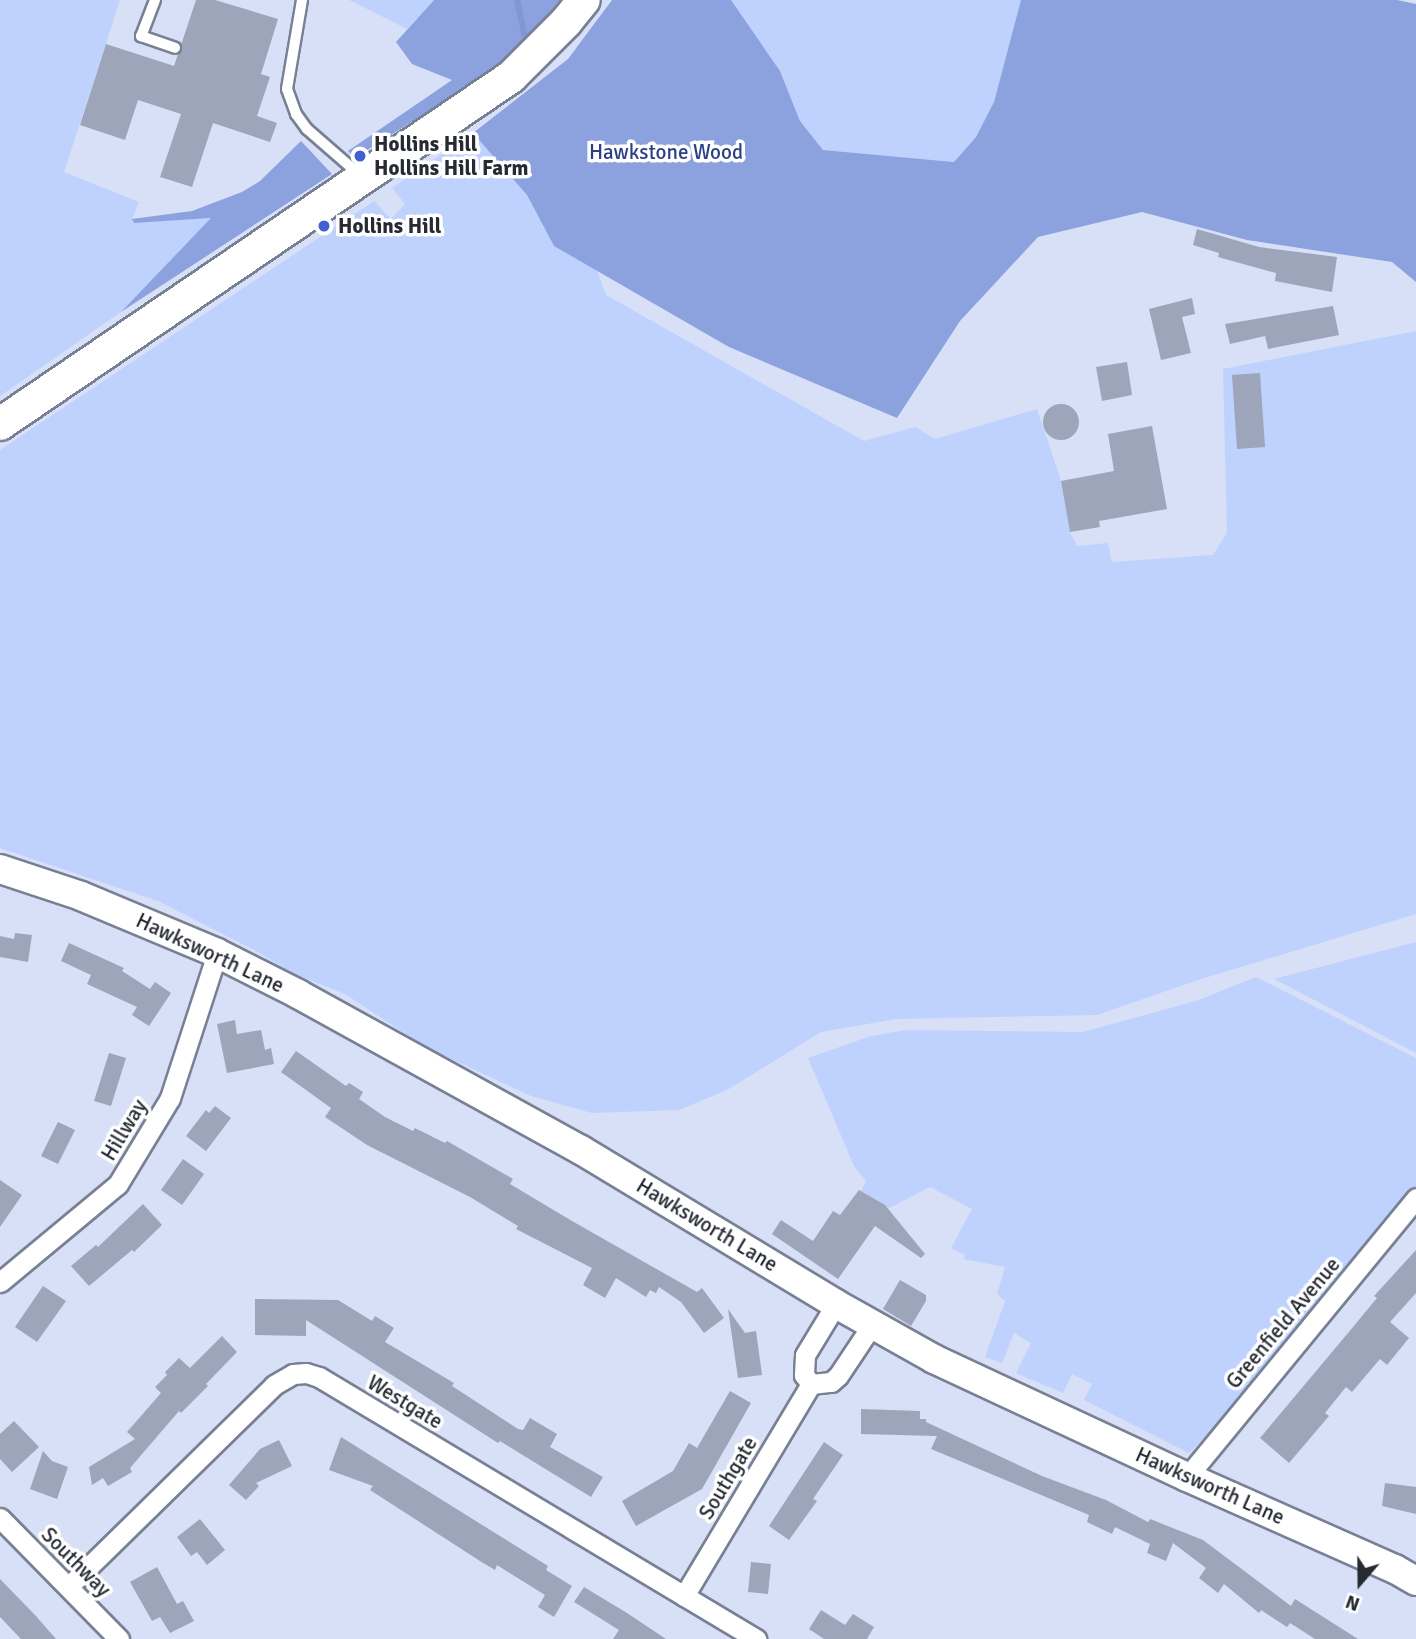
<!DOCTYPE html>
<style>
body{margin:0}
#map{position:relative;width:1416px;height:1639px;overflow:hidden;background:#d7e0f6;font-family:Signika,sans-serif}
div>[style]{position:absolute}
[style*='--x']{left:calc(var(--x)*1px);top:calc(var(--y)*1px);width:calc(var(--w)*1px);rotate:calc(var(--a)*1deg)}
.green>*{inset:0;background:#bfd1fd}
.forest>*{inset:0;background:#8ca2df}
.stream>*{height:6px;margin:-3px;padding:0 3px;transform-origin:3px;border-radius:3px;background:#8197d2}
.building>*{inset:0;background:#9ca5b9}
.round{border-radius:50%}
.roads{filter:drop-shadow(2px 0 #788094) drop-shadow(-2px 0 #788094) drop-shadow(0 2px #788094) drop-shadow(0 -2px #788094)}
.lane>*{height:10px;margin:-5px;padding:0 5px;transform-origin:5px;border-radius:5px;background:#fff}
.street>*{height:19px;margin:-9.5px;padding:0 9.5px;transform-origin:9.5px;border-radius:9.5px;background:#fff}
.secondary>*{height:28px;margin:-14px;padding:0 14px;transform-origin:14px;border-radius:14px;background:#fff}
.primary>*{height:32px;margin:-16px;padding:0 16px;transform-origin:16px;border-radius:16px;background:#fff}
.dots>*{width:19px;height:19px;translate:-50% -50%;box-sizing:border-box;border:4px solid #fff;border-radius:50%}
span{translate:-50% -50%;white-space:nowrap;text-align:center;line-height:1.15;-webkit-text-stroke:7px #fff;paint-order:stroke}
.poi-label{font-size:21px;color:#262a32;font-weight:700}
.left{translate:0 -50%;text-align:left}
.park-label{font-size:21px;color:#2b3f87}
.street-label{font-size:21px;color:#262a32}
.north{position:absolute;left:1325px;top:1548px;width:70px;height:70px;-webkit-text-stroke:5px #fff;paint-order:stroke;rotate:200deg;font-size:19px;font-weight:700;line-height:28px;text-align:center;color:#262a32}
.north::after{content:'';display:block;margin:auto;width:24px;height:32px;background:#262a32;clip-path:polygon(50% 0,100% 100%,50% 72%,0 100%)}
</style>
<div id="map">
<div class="green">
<div style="clip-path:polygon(0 0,120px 0,64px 172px,139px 202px,132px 219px,134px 223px,212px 218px,121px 312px,0 396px)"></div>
<div style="clip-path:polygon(349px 0,434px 0,407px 29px)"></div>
<div style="clip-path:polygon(731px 0,1021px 0,994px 102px,976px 137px,954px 162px,823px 150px,800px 121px,780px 71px)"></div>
<div style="clip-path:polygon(473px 133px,527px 195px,554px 246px,596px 268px,606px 295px,864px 441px,915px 427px,935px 439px,1037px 409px,1061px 481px,1070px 532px,1077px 546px,1108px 543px,1112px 562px,1213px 555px,1227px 533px,1223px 369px,1416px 331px,1416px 914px,1198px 980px,1097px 1015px,896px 1019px,821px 1032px,727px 1090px,679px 1110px,592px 1113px,531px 1096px,424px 1046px,345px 994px,292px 973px,258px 952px,158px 901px,0 848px,0 450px,374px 201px,391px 219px,405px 204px,392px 188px)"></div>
<div style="clip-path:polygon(1416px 942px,1416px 1053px,1274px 979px)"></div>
<div style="clip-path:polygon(1256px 977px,1416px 1058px,1416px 1189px,1215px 1427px,1189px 1453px,1084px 1400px,1092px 1384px,1072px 1374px,1063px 1393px,1016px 1373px,1031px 1343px,1014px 1333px,1002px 1363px,985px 1357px,1005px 1301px,997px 1294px,1005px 1267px,964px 1259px,965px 1255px,951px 1248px,972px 1209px,930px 1187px,889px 1208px,861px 1191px,866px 1181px,854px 1166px,808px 1058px,871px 1036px,906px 1030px,1083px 1032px,1199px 1000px)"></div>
</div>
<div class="forest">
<div style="clip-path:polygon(434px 0,564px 0,538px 30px,497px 67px,355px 158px,348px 151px,452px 80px,412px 64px,396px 42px)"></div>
<div style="clip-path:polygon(612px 0,731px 0,780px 71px,800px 121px,823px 150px,954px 162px,976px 137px,994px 102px,1021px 0,1397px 0,1416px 4px,1416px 282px,1392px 262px,1247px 240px,1142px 212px,1038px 237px,960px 321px,897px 418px,729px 347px,554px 246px,527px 195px,473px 133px,568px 59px)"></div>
<div style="clip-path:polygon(301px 141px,332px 174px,121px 312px,211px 218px,134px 223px,132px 219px,192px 211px,242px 192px,260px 181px)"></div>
</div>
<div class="stream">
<div style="--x:517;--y:0;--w:38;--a:78"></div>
</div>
<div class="building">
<div style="clip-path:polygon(196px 0,215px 0,278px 19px,261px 74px,270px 77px,257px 116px,277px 123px,270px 142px,213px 123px,192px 187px,160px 177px,181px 114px,138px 100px,125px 140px,80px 125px,106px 44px,174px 66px)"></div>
<div style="clip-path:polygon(1197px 229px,1259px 247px,1337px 257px,1332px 292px,1275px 281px,1276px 273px,1218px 257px,1219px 253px,1193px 245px)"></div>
<div style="clip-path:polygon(1192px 298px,1195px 314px,1182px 317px,1191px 353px,1161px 360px,1149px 309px)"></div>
<div style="clip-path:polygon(1333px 306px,1339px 335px,1268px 349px,1265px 336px,1230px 344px,1225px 324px)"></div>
<div style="clip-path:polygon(1127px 362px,1132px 395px,1102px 401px,1096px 367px)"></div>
<div style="clip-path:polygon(1260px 373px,1265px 447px,1237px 449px,1232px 375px)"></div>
<div class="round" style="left:1043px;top:404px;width:36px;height:36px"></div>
<div style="clip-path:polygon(1152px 426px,1167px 509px,1099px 521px,1100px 527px,1070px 532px,1061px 481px,1114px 471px,1108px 434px)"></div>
<div style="clip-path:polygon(15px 933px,32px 935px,28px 962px,0 957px,0 936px,14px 939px)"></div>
<div style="clip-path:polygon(69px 943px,124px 968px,122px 971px,150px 989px,155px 982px,171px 993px,149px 1026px,132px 1015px,137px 1007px,87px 984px,91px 975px,61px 961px)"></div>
<div style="clip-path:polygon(235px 1020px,237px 1034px,261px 1030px,265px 1050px,271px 1048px,274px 1064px,227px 1073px,217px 1024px)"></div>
<div style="clip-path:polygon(296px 1051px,346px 1086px,349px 1083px,363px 1092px,359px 1099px,385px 1117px,413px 1131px,415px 1128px,445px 1143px,447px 1141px,513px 1179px,510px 1184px,572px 1221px,697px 1292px,702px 1288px,724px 1318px,704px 1333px,681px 1302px,659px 1287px,656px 1293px,650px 1290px,646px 1297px,616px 1278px,605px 1298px,583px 1285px,592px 1268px,516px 1229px,518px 1226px,470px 1197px,367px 1145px,325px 1117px,331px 1108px,281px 1072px)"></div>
<div style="clip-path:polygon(109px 1053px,126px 1058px,111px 1106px,94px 1101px)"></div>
<div style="clip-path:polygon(215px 1106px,231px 1118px,206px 1151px,186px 1136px,206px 1110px,209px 1113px)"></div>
<div style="clip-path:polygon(58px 1122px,75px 1130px,58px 1164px,41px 1156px)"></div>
<div style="clip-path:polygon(183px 1159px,204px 1174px,182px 1205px,161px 1190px)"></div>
<div style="clip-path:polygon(0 1180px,22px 1195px,0 1227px)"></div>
<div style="clip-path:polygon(859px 1190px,885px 1205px,925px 1254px,921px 1258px,875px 1226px,838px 1279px,772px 1234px,781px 1220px,813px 1241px,833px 1211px,840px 1215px)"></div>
<div style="clip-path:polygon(143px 1204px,162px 1225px,134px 1252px,132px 1250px,89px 1286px,71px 1266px,96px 1245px,98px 1247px)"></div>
<div style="clip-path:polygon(1416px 1250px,1416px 1293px,1390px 1322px,1409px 1338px,1387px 1365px,1380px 1359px,1352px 1392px,1346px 1387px,1325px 1413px,1329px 1416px,1289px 1463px,1260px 1438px,1348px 1333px,1377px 1298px,1374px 1296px)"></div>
<div style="clip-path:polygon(900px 1280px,926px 1295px,926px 1301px,911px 1326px,883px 1309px)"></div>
<div style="clip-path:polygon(43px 1286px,66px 1301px,37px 1342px,15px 1327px)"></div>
<div style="clip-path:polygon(255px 1299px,338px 1300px,372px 1321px,375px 1316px,394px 1328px,385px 1342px,454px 1383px,452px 1386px,518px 1429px,523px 1430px,530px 1418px,557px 1434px,550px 1447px,603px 1477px,591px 1497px,500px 1441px,498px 1443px,306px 1320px,306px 1336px,255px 1335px)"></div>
<div style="clip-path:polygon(728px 1309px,745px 1333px,756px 1331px,762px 1375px,738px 1378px)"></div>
<div style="clip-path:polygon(222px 1336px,237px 1352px,206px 1384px,208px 1386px,181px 1413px,179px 1411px,130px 1468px,132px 1472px,108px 1486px,103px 1478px,92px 1485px,89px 1467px,135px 1439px,127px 1432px,161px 1393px,155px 1387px,167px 1375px,165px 1372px,179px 1358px,190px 1368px)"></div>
<div style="clip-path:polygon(730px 1391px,751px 1403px,702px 1489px,636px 1526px,622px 1501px,673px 1471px,689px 1443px,697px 1448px)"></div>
<div style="clip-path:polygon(861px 1409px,920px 1411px,920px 1419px,926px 1419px,926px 1422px,1042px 1476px,1106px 1500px,1148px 1522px,1150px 1519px,1203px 1540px,1291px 1606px,1295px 1599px,1358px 1639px,1315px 1639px,1290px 1623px,1287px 1627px,1261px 1610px,1259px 1613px,1224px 1584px,1218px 1593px,1199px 1578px,1206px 1568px,1173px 1543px,1166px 1561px,1147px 1553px,1150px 1544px,1115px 1527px,1112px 1534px,1087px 1522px,1089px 1515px,931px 1449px,937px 1436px,861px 1434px)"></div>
<div style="clip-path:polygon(14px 1421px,39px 1447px,12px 1472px,0 1459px,0 1434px)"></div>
<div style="clip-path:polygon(341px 1437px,548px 1566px,546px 1570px,572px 1586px,554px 1617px,538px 1607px,545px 1595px,497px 1565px,495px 1570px,480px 1561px,370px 1490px,373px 1486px,329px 1470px)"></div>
<div style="clip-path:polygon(279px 1440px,292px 1466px,256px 1483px,259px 1486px,246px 1500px,229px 1485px,260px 1449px)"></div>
<div style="clip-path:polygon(824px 1442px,843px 1455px,813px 1499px,817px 1501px,789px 1540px,769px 1526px)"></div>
<div style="clip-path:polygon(43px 1451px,52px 1461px,68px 1467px,57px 1499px,30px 1489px)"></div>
<div style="clip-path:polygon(1385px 1483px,1416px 1487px,1416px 1514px,1382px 1506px)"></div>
<div style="clip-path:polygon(200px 1519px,225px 1550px,207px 1565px,197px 1552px,191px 1556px,177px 1537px)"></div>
<div style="clip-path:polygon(751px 1562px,771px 1564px,768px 1594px,748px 1592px)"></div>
<div style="clip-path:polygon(157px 1567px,177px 1604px,183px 1601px,194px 1621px,170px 1633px,160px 1617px,152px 1621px,130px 1582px)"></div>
<div style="clip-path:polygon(0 1579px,35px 1615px,56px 1639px,21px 1639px,0 1617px)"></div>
<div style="clip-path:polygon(584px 1587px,627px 1613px,666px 1639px,613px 1639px,619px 1630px,574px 1602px)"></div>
<div style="clip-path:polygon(821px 1610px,845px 1625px,853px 1614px,874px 1627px,867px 1639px,824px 1639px,809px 1629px)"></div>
</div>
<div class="roads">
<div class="lane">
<div style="--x:155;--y:0;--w:39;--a:111"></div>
<div style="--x:141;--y:36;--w:36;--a:19"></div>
<div style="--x:302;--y:0;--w:90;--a:99.6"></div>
<div style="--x:287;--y:89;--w:27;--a:70"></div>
<div style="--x:296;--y:114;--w:19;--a:54"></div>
<div style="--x:307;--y:129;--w:70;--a:41"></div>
</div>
<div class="street">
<div style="--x:0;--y:1282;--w:153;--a:-39.7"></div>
<div style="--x:118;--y:1184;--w:100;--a:-58.8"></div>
<div style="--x:170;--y:1098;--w:152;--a:-72"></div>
<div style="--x:836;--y:1304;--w:60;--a:121.3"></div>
<div style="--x:805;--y:1355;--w:20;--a:93"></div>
<div style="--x:804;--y:1375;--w:11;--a:52"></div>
<div style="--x:811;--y:1384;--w:20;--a:-6"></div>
<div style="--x:831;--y:1382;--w:9;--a:-41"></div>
<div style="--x:838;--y:1376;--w:61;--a:-56.3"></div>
<div style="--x:1187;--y:1477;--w:361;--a:-50.6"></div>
<div style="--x:0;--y:1518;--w:170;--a:45.5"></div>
<div style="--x:69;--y:1586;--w:287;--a:-44.4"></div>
<div style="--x:274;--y:1385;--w:22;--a:-30"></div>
<div style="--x:293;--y:1374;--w:13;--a:-4"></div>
<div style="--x:306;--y:1373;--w:14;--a:17"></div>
<div style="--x:319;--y:1377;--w:510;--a:30.94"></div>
<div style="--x:684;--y:1596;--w:247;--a:-59.1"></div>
</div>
<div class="secondary">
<div style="--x:0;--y:869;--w:85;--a:18.4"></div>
<div style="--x:81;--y:896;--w:147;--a:22.7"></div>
<div style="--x:217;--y:953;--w:91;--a:26.8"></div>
<div style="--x:298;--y:994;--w:323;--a:28.9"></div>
<div style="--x:581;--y:1150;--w:298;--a:31.1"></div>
<div style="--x:836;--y:1304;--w:112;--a:29.3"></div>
<div style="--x:934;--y:1359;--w:279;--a:25"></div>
<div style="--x:1187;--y:1477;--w:227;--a:23.9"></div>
<div style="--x:1395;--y:1569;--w:24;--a:30"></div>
</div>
<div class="primary">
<div style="--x:0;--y:424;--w:618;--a:-34.18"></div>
<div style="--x:511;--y:77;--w:78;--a:-45"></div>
<div style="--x:566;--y:22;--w:28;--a:-51"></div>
</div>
</div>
<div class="dots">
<div style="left:360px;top:156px;background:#4160d2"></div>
<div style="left:324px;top:226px;background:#4160d2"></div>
</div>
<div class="poi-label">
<span class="left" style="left:374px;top:156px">Hollins Hill<br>Hollins Hill Farm</span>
<span class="left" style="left:338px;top:226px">Hollins Hill</span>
</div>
<div class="park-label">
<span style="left:666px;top:152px">Hawkstone Wood</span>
</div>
<div class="street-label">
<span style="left:210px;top:953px;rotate:25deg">Hawksworth Lane</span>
<span style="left:124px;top:1130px;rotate:-59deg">Hillway</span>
<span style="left:707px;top:1225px;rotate:31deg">Hawksworth Lane</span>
<span style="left:1283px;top:1323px;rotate:-50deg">Greenfield Avenue</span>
<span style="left:405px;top:1402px;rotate:31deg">Westgate</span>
<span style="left:728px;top:1478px;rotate:-59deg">Southgate</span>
<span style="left:1210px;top:1486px;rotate:24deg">Hawksworth Lane</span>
<span style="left:76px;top:1562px;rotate:45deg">Southway</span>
</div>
<div class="north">N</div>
</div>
